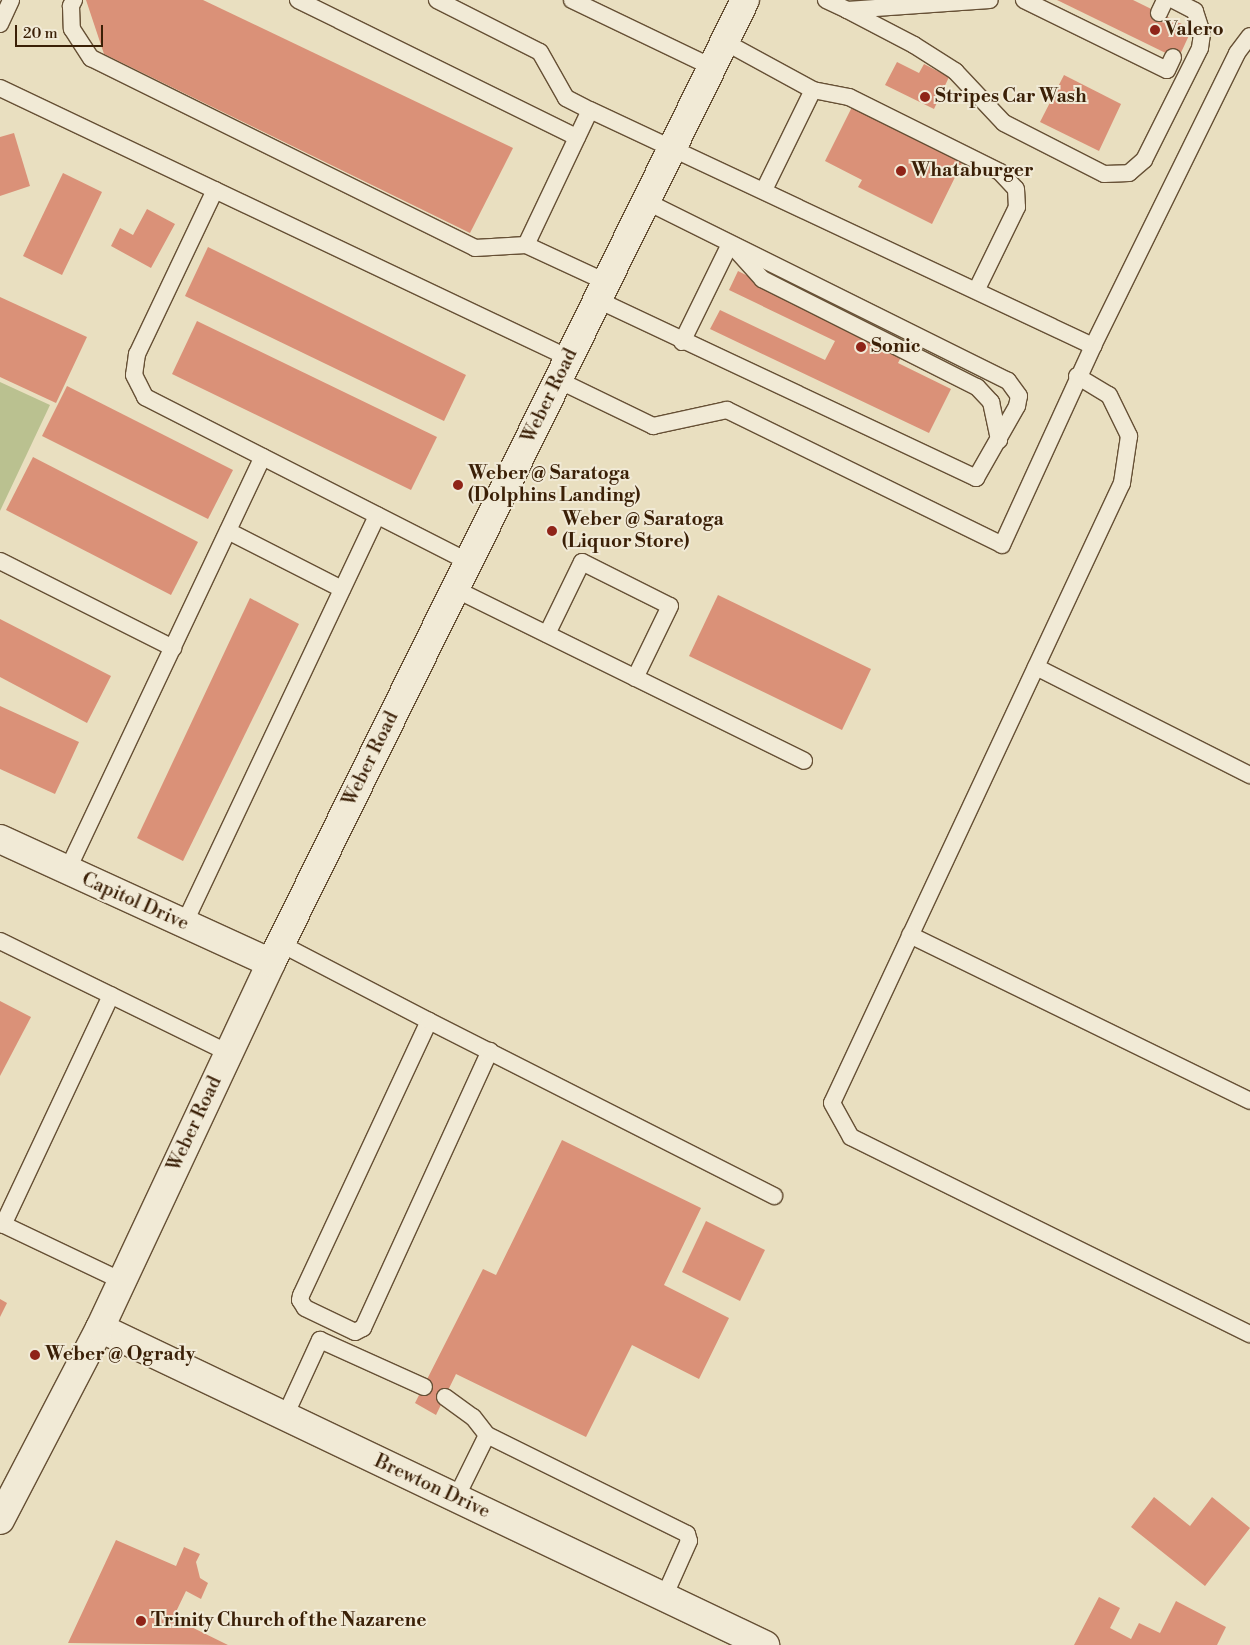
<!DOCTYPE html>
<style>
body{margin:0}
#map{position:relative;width:1250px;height:1645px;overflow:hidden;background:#e9dfc0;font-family:"Libre Bodoni",serif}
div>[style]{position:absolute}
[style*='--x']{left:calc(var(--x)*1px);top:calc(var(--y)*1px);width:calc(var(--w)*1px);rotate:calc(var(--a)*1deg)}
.green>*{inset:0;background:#bac190}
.building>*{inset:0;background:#da9178}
.roads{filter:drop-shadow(1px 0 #665035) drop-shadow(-1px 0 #665035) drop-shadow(0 1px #665035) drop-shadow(0 -1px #665035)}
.service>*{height:16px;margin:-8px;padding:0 8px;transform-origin:8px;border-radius:8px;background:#f1ead6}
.minor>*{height:28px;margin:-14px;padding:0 14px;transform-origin:14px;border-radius:14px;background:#f1ead6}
.secondary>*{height:28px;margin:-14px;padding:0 14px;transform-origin:14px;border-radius:14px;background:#f1ead6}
.dots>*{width:14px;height:14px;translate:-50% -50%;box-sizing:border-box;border:2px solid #f1ead6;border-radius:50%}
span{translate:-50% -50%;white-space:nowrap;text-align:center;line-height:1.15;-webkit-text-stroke:4px #f1ead6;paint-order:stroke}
.poi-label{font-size:19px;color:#3b2007;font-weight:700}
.left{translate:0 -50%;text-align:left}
.street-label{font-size:19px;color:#3b2007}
.scale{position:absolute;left:15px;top:25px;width:88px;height:22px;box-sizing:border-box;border:2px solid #3b2007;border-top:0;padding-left:6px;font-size:15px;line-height:18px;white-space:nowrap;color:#3b2007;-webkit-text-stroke:4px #f1ead6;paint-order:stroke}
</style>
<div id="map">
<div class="green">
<div style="clip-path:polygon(0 382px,50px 405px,0 511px)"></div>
</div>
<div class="building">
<div style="clip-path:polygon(86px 0,203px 0,513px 148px,470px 233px,104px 54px)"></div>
<div style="clip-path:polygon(1057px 0,1133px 0,1192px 29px,1178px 59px)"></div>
<div style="clip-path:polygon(897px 62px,919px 73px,924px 64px,949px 77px,934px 109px,885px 85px)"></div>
<div style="clip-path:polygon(1064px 75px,1121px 104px,1099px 151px,1040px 122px)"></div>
<div style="clip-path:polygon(852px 107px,963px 161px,932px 224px,858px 187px,862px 180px,825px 161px)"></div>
<div style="clip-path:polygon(14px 133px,30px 186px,0 196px,0 137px)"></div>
<div style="clip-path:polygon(63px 173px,102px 192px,62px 275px,23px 256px)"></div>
<div style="clip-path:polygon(147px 209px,175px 224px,151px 268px,111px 246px,120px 228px,133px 235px)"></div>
<div style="clip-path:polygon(208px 247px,466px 375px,444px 421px,185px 296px)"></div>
<div style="clip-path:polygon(738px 271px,903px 353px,898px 363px,951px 389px,929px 433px,710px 329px,720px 310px,825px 360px,835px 341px,729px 290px)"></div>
<div style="clip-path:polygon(0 297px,87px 337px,56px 403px,0 377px)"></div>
<div style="clip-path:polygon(197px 321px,437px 437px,411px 490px,172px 374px)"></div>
<div style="clip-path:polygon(67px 386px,233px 470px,208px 519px,42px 436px)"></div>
<div style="clip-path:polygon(33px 457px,198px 542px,171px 595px,6px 510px)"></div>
<div style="clip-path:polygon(718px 595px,871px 669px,842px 730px,689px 656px)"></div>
<div style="clip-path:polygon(250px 598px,299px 624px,183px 861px,137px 838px)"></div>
<div style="clip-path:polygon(0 619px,111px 676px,87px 723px,0 677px)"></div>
<div style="clip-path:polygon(0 706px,79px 742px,55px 794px,0 769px)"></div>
<div style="clip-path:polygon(0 1001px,31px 1017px,0 1076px)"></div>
<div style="clip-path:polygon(562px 1140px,701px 1208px,664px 1285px,729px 1318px,699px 1379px,632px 1345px,586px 1437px,456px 1374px,436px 1415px,415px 1403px,483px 1269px,496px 1275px)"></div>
<div style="clip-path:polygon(706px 1221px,765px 1250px,740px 1301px,682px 1272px)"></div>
<div style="clip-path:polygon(0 1299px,7px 1303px,0 1317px)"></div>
<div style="clip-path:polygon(1154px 1497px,1190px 1526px,1212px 1497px,1250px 1528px,1205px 1586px,1131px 1527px)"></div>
<div style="clip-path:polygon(116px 1540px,176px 1566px,184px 1547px,200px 1554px,196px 1562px,200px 1578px,208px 1583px,201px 1599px,186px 1591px,173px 1618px,228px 1645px,68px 1643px)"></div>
<div style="clip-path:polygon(1099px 1597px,1120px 1608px,1110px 1628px,1131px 1639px,1139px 1623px,1160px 1633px,1176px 1601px,1226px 1627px,1217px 1645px,1074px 1645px)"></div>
</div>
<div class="roads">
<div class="service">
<div style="--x:74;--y:0;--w:7;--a:117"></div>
<div style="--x:71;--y:6;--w:23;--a:88"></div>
<div style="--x:72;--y:29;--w:35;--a:57"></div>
<div style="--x:91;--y:58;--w:428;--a:26.3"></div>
<div style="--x:475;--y:248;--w:51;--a:-3.4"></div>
<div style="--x:298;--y:0;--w:311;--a:26.2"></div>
<div style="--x:437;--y:0;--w:115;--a:26.8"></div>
<div style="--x:540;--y:52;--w:53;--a:60.5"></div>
<div style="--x:566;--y:98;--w:27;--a:27"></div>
<div style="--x:572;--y:0;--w:155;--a:25.6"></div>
<div style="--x:826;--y:0;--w:23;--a:25"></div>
<div style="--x:847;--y:10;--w:143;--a:-4"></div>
<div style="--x:1024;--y:0;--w:159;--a:26.1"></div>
<div style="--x:1167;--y:70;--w:14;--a:-65"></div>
<div style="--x:847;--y:10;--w:76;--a:27.6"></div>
<div style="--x:914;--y:45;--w:49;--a:32.4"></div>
<div style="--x:955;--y:71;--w:71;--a:46.7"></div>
<div style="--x:1004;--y:123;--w:112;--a:27"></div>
<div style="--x:1104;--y:174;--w:25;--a:-2"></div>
<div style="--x:1129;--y:173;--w:20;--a:-41"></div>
<div style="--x:1144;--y:160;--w:125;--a:-63.4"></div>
<div style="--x:1200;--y:48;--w:15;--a:-82"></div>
<div style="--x:1202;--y:33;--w:23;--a:-108"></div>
<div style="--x:1195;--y:11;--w:25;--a:-153"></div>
<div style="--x:1159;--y:13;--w:14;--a:-65"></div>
<div style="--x:0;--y:24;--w:26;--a:-65"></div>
<div style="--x:725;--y:42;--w:100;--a:28.6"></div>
<div style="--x:813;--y:90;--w:37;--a:11"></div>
<div style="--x:849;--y:97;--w:169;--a:26.4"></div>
<div style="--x:1000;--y:172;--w:23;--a:47"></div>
<div style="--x:1016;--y:189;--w:18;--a:87"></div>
<div style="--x:1017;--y:207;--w:93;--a:116"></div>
<div style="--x:0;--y:88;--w:630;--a:25.39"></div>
<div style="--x:215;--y:190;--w:182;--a:115.4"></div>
<div style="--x:137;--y:354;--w:21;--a:98"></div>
<div style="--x:134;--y:375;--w:25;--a:63"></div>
<div style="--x:145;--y:397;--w:364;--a:27"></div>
<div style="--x:764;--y:190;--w:111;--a:-63.9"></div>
<div style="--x:737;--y:251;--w:38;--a:48"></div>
<div style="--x:762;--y:279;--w:241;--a:26.7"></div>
<div style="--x:977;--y:387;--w:21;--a:47"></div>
<div style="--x:991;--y:402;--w:39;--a:78"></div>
<div style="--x:606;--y:282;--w:88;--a:-155.2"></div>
<div style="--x:526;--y:245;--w:149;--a:-64.6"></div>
<div style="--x:590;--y:110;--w:556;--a:25.14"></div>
<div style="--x:1093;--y:346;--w:326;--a:-63.8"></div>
<div style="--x:1237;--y:53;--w:21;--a:-53"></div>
<div style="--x:598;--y:300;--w:418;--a:25.2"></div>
<div style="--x:976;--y:478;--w:83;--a:-60.3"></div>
<div style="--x:1017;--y:406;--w:10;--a:-79"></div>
<div style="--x:1019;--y:396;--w:19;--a:-126"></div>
<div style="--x:1008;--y:381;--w:404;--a:-153.6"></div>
<div style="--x:682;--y:342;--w:109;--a:-63.9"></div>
<div style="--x:1077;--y:376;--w:37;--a:31"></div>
<div style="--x:1109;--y:395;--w:46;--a:64"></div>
<div style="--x:1129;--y:436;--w:48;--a:98.5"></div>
<div style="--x:1122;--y:483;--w:684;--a:115.07"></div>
<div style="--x:832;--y:1103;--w:39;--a:61"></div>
<div style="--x:851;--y:1137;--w:445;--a:26.3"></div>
<div style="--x:558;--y:380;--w:106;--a:25.8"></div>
<div style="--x:653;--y:426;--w:76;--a:-12.2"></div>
<div style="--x:727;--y:410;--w:306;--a:26.1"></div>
<div style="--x:1002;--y:545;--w:219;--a:-65.4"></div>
<div style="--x:228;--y:531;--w:128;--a:27"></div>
<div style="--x:0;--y:561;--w:194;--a:26.7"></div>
<div style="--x:455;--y:589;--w:389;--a:26.2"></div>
<div style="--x:547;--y:634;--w:80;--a:-64.1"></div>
<div style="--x:582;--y:562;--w:98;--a:26.6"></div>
<div style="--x:670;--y:606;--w:80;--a:115.9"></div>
<div style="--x:1036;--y:667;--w:240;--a:26.8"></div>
<div style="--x:67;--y:871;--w:458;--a:-64.7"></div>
<div style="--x:184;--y:924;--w:452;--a:-64.7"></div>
<div style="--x:910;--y:935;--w:378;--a:26"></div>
<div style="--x:0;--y:941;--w:255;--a:26.1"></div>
<div style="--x:281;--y:944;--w:167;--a:27.5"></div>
<div style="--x:429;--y:1021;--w:302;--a:115"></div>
<div style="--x:301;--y:1295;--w:5;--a:101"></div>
<div style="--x:300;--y:1300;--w:9;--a:58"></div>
<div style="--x:305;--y:1308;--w:55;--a:25.6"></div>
<div style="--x:355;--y:1332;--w:9;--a:-27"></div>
<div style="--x:363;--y:1328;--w:305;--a:-65.4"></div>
<div style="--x:429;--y:1021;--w:387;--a:26.9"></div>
<div style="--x:0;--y:1223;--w:135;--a:25.4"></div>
<div style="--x:3;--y:1225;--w:254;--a:-64.8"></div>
<div style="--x:445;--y:1397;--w:34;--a:36"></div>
<div style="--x:473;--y:1417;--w:23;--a:52"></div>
<div style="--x:285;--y:1416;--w:84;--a:-65.3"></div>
<div style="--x:320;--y:1340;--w:114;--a:24.3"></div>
<div style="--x:456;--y:1498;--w:70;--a:-63.8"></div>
<div style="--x:487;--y:1435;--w:223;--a:26.3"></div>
<div style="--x:687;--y:1534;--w:7;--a:74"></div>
<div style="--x:689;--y:1541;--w:61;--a:114.1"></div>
</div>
<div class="minor">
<div style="--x:0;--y:839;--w:298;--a:24.6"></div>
<div style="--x:100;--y:1328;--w:737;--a:25.49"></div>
</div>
<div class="secondary">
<div style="--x:0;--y:1520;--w:216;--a:-62.5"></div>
<div style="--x:100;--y:1328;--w:403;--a:-64.9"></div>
<div style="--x:271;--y:963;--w:1073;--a:-63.79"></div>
</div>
</div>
<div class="dots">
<div style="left:1155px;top:30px;background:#8f2418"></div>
<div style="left:925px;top:97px;background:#8f2418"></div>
<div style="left:901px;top:171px;background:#8f2418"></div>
<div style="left:861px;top:347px;background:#8f2418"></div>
<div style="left:458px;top:485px;background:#8f2418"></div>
<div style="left:552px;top:531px;background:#8f2418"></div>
<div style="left:35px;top:1355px;background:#8f2418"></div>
<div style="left:141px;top:1621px;background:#8f2418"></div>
</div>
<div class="poi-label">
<span class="left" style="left:1165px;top:30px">Valero</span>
<span class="left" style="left:935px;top:97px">Stripes Car Wash</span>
<span class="left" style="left:911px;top:171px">Whataburger</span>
<span class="left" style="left:871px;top:347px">Sonic</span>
<span class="left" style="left:468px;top:485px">Weber @ Saratoga<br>(Dolphins Landing)</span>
<span class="left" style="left:562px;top:531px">Weber @ Saratoga<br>(Liquor Store)</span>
<span class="left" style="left:45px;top:1355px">Weber @ Ogrady</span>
<span class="left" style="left:151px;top:1621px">Trinity Church of the Nazarene</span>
</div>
<div class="street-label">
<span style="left:550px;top:396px;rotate:-64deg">Weber Road</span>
<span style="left:371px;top:759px;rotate:-64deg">Weber Road</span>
<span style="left:135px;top:902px;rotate:24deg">Capitol Drive</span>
<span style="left:195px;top:1124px;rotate:-65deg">Weber Road</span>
<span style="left:432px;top:1487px;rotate:25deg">Brewton Drive</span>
</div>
<div class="scale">20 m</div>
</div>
